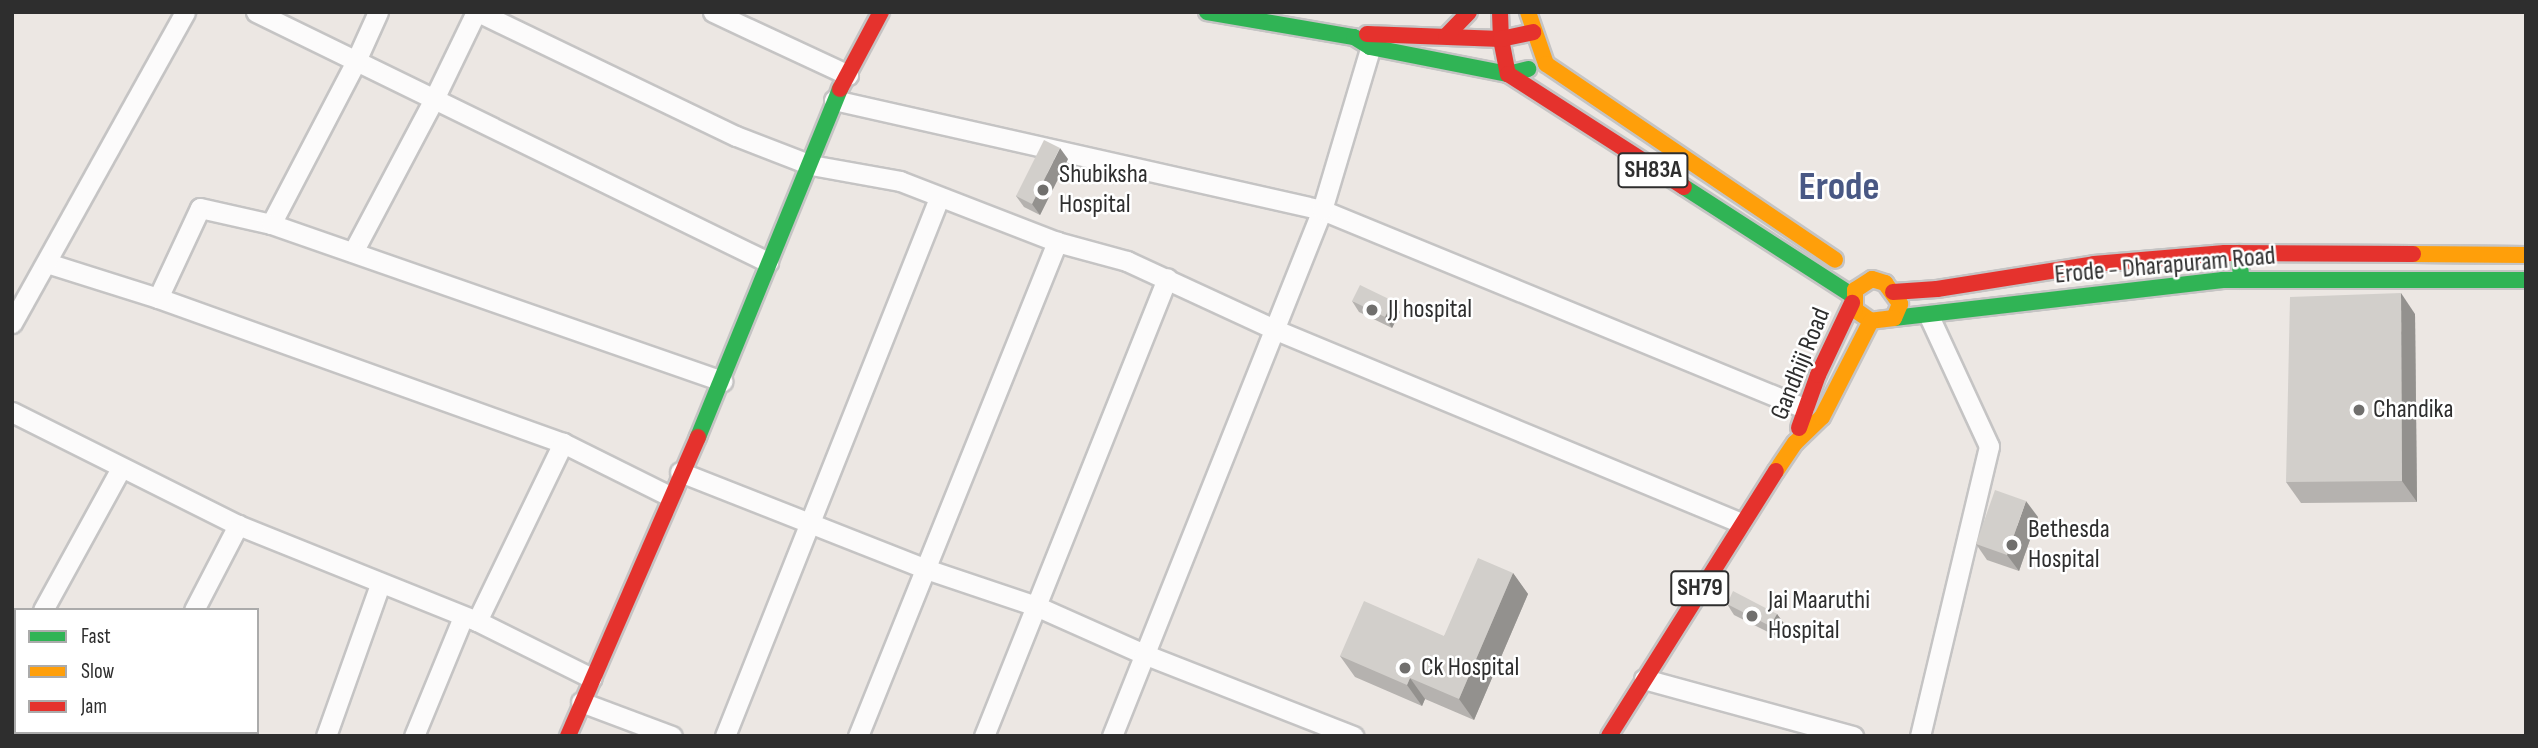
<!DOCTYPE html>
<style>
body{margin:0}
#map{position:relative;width:2538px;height:748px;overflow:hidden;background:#ece7e3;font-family:"Sofia Sans Condensed",sans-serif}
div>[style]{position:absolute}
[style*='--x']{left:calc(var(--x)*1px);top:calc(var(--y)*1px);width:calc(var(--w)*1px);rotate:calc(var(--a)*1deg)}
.roads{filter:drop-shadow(2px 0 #c5c4c4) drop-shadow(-2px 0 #c5c4c4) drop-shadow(0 2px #c5c4c4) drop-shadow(0 -2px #c5c4c4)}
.street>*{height:19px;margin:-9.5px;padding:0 9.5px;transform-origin:9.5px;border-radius:9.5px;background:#fcfbfb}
.fast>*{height:16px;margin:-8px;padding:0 8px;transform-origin:8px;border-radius:8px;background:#30b455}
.slow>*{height:16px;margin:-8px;padding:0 8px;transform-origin:8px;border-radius:8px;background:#ff9f0a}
.jam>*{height:16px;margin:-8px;padding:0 8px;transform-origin:8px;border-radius:8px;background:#e5322d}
.wall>*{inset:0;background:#b5b2af}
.shaded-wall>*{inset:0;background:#93918e}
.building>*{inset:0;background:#d2cfcb}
.dots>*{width:19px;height:19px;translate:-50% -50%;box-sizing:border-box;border:4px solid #fff;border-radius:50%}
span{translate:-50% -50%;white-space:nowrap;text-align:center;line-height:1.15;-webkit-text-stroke:5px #fff;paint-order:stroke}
.shield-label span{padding:2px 5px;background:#fff;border:2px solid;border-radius:5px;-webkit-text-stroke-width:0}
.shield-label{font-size:24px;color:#2e2e2e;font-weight:700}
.poi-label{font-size:26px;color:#2e2e2e}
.left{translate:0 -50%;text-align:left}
.street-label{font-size:26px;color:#2e2e2e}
.town-label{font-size:40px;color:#495884;font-weight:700}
.frame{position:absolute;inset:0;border:14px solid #2e2e2e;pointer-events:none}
.legend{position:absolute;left:14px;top:608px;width:245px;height:126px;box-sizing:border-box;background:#fff;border:2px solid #ababab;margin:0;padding:9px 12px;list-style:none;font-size:21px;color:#2e2e2e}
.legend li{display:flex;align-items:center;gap:14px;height:35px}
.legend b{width:35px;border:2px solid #ababab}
</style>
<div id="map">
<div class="roads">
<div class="street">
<div style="--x:256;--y:12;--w:570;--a:26.03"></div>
<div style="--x:478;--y:12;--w:286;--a:25.7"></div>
<div style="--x:736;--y:136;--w:80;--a:21.1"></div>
<div style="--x:811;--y:165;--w:90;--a:10.2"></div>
<div style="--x:900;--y:181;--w:168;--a:21.2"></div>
<div style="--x:1057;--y:242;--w:73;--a:15.2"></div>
<div style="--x:1127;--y:261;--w:164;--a:24.8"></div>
<div style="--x:1276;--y:330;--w:503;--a:22.54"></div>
<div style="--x:713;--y:12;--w:149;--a:25"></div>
<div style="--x:834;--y:100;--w:500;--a:12.7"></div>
<div style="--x:1322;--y:210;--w:521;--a:22.33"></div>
<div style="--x:271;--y:224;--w:182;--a:-62.4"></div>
<div style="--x:355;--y:63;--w:56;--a:-65.7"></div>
<div style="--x:353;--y:252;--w:171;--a:-62.1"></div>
<div style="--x:433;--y:101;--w:99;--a:-64.2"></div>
<div style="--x:47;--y:263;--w:116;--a:17.5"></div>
<div style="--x:158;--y:298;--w:430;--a:19.7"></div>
<div style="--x:563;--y:443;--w:119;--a:26.4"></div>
<div style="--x:158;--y:298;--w:99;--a:-65"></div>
<div style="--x:200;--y:208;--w:73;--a:12.7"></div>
<div style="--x:271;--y:224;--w:478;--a:19.2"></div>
<div style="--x:12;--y:323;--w:356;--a:-60.9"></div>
<div style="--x:12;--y:412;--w:253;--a:26.6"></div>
<div style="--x:238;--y:525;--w:258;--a:21.9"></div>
<div style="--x:477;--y:621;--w:128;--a:26.4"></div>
<div style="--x:680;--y:472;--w:264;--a:21.5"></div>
<div style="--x:926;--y:569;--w:116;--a:18.6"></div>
<div style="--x:1036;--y:606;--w:118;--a:24"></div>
<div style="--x:1144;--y:654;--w:225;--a:21.4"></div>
<div style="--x:43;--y:610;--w:162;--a:-61.2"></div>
<div style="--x:194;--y:610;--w:96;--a:-62.6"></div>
<div style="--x:477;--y:621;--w:198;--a:-64.2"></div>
<div style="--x:1644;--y:679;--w:217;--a:15.3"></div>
<div style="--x:581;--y:702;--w:97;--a:20.5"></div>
<div style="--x:12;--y:721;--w:7;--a:-56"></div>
<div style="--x:326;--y:736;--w:161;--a:-70.4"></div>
<div style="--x:414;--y:736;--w:129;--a:-67.6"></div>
<div style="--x:725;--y:736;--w:579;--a:-68.31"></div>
<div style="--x:858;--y:736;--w:533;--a:-68.06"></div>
<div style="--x:984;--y:736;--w:493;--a:-68.2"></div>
<div style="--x:1112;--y:736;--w:566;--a:-68.24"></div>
<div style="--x:1322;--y:210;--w:182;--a:-73.4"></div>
<div style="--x:1920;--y:736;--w:298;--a:-76.6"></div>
<div style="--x:1989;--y:446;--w:143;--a:-114.8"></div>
</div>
<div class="fast">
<div style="--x:1207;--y:12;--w:149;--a:9.7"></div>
<div style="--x:1354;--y:37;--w:19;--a:32"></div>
<div style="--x:1370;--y:47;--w:141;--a:11.1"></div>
<div style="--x:1508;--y:74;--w:21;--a:-14"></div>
<div style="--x:1684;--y:187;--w:201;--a:32.8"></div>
<div style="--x:2238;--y:253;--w:27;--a:82"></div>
<div style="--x:1894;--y:318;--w:331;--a:-6.6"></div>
<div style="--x:2223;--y:280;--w:303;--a:0"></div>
<div style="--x:698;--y:437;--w:376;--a:-67.8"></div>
</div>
<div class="slow">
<div style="--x:1528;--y:12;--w:55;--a:70.9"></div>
<div style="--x:1546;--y:64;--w:349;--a:34.1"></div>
<div style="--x:2413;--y:254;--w:113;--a:0.5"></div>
<div style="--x:1872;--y:279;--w:14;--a:17"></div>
<div style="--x:1885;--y:283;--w:26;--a:54"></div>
<div style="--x:1900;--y:304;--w:15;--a:113"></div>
<div style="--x:1894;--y:318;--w:23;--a:173"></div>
<div style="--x:1871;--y:321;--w:19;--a:-145"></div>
<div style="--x:1855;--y:310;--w:20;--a:-90"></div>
<div style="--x:1855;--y:290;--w:20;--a:-33"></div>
<div style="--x:1776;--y:471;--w:34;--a:-56"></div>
<div style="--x:1795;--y:443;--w:37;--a:-44"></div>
<div style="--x:1822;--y:417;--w:108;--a:-63"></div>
</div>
<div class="jam">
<div style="--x:1500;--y:12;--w:27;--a:88"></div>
<div style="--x:1501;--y:39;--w:36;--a:79"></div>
<div style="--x:1508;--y:74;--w:209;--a:32.7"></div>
<div style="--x:1367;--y:34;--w:134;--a:2.1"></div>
<div style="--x:1501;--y:39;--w:33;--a:-12"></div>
<div style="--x:1446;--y:36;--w:33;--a:-46"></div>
<div style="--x:840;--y:89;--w:87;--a:-62"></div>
<div style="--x:1893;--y:292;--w:44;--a:-3.9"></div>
<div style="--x:1937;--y:289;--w:159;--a:-9"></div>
<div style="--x:2094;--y:264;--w:131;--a:-4.8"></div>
<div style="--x:2225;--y:253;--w:188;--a:0.3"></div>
<div style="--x:1799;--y:428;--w:56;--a:-70.3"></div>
<div style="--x:1818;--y:375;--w:80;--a:-64.7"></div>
<div style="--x:568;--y:736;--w:326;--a:-66.5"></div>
<div style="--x:1609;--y:736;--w:313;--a:-57.8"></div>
</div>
</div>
<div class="wall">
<div style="clip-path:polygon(1068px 159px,1040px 215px,1024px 207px,1016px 196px)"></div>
<div style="clip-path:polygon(1352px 301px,1400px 312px,1392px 328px,1359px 312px)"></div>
<div style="clip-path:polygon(2415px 314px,2417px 502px,2301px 503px,2286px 482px)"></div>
<div style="clip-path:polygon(2038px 517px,2019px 571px,1987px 560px,1976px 544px)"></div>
<div style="clip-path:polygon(1513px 573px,1528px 594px,1474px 720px,1425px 699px,1422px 706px,1355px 677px,1340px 656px,1444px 636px)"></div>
<div style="clip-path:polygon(1727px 604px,1777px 614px,1785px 625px,1778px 637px,1734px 615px)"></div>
</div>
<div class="shaded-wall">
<div style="clip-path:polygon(1060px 148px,1068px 159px,1040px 215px,1032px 204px)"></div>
<div style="clip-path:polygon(2401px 293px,2415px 314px,2417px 502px,2402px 481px)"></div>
<div style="clip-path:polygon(1393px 301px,1400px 312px,1392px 328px,1385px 317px)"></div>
<div style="clip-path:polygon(2026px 501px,2038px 517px,2019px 571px,2007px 555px)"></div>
<div style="clip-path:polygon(1513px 573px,1528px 594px,1474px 720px,1459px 699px)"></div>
<div style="clip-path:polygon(1777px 614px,1785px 625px,1778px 637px,1770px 626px)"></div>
<div style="clip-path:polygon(1410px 678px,1425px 699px,1422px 706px,1407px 685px)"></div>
</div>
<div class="building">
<div style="clip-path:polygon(1044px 140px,1060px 148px,1032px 204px,1016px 196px)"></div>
<div style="clip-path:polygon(1360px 285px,1393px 301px,1385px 317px,1352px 301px)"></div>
<div style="clip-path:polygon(2401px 293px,2402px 481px,2286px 482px,2290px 297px)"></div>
<div style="clip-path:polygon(1995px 490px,2026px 501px,2007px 555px,1976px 544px)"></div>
<div style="clip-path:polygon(1478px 558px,1513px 573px,1459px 699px,1410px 678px,1407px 685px,1340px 656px,1364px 601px,1444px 636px)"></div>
<div style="clip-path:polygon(1733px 591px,1777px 614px,1770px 626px,1727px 604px)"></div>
</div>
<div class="dots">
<div style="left:1043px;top:190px;background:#706f6d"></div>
<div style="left:1372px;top:310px;background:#706f6d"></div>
<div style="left:2359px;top:410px;background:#706f6d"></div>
<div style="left:2012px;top:545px;background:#706f6d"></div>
<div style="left:1752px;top:616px;background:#706f6d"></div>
<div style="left:1405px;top:668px;background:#706f6d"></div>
</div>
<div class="shield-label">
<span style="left:1653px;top:170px">SH83A</span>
<span style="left:1700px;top:588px">SH79</span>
</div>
<div class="poi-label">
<span class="left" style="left:1059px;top:190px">Shubiksha<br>Hospital</span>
<span class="left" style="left:1388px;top:310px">JJ hospital</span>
<span class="left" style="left:2373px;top:410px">Chandika</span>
<span class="left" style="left:2028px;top:545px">Bethesda<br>Hospital</span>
<span class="left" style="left:1768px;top:616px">Jai Maaruthi<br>Hospital</span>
<span class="left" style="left:1421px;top:668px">Ck Hospital</span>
</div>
<div class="street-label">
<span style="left:2165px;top:266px;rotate:-5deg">Erode - Dharapuram Road</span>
<span style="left:1801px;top:364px;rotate:-68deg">Gandhiji Road</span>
</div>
<div class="town-label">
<span style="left:1839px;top:187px">Erode</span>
</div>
<div class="frame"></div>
<ul class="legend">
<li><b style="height:9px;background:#30b455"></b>Fast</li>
<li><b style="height:9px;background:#ff9f0a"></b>Slow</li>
<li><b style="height:9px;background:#e5322d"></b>Jam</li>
</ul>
</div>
